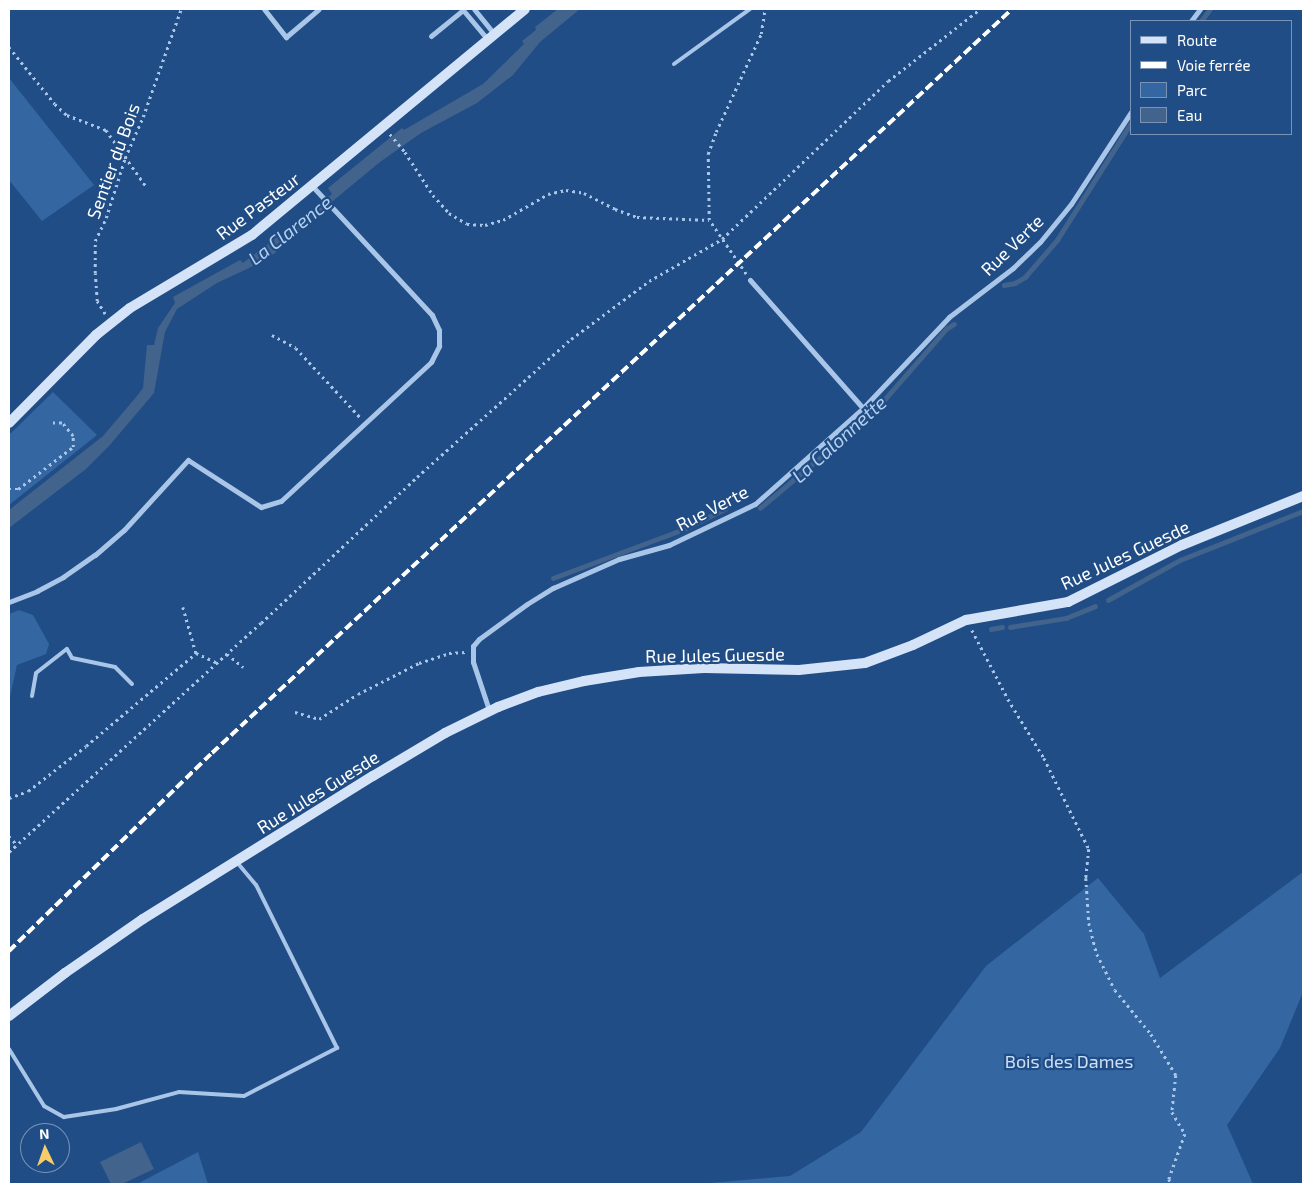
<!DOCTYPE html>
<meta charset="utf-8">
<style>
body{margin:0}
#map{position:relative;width:1312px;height:1193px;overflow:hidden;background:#204d85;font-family:"Exo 2",sans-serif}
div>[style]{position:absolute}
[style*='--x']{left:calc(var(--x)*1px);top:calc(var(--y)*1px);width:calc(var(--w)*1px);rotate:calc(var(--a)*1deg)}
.green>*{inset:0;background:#3467a2}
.water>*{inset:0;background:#42638b}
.stream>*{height:4.5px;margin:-2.25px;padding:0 2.25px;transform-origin:2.25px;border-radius:2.25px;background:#42638b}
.path>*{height:2.5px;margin-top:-1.25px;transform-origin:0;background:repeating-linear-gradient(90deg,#a9c6e9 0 2.5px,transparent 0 6.5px)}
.lane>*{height:4px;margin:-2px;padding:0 2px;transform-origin:2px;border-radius:2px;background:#a9c6e9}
.street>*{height:5px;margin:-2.5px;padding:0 2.5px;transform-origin:2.5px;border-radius:2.5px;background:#a9c6e9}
.secondary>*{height:10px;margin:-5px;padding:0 5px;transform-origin:5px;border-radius:5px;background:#d4e3f7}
.rail>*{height:4px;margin-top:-2px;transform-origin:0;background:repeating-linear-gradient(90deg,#fff 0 9px,transparent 0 13px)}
span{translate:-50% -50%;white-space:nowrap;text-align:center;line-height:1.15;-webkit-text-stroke:4.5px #204d85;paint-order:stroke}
.street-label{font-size:18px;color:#fff}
.park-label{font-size:18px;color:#cde0f7}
.water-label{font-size:19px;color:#b4d0f1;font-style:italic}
.frame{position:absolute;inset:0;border:10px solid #fff;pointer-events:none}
.legend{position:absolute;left:1130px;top:20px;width:162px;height:115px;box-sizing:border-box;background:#204d85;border:1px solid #7994b6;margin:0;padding:6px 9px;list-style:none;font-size:15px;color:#fff}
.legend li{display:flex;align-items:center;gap:10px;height:25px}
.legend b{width:25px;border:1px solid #7994b6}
.north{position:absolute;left:20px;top:1123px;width:50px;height:50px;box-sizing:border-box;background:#204d85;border:1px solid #7994b6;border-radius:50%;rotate:357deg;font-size:14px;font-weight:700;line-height:20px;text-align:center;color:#fff}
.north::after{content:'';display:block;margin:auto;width:18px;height:22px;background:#f7cd69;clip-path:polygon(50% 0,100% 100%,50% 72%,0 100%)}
</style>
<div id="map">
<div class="green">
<div style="clip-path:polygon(9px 78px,94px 185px,42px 221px,9px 180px)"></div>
<div style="clip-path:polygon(53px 392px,97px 435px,9px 505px,9px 435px)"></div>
<div style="clip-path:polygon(19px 610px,33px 615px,49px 644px,46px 654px,17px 665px,9px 701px,9px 614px)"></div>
<div style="clip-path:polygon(1303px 872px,1303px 992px,1280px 1048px,1227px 1125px,1253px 1184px,698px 1184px,790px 1176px,861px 1132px,986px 966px,1098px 878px,1144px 934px,1160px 978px)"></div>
<div style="clip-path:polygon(198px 1152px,208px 1184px,137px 1184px)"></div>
</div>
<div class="water">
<div style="clip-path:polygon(558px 9px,580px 9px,540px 42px,513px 75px,477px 103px,421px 133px,380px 162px,322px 210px,275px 253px,260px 263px,217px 283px,177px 309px,165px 332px,154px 393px,109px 446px,86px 469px,9px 528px,9px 510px,103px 436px,137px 396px,143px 388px,147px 345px,154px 345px,158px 328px,175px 303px,173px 297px,240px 260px,243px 263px,332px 194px,328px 188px,402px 128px,404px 130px,483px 84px,524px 44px,522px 41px,536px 30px,535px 27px)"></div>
<div style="clip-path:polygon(141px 1142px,154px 1169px,122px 1184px,111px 1184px,100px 1162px)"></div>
</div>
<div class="stream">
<div style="--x:1201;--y:21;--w:15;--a:-53"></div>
<div style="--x:1004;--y:285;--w:11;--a:-10"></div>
<div style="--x:1015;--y:283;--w:12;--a:-31"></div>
<div style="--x:1025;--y:277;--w:49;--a:-49.1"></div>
<div style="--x:1057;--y:240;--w:138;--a:-57.7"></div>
<div style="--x:760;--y:508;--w:145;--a:-40"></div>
<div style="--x:871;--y:415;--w:114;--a:-48.9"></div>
<div style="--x:946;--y:329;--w:9;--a:-32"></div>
<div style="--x:553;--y:578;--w:140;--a:-20.5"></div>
<div style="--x:684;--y:529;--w:46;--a:-26"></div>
<div style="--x:1108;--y:600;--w:82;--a:-29.1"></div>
<div style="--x:1180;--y:560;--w:132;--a:-21.7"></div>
<div style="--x:1010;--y:627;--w:57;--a:-9.1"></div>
<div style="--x:1066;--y:618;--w:31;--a:-22"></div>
<div style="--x:991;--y:629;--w:11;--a:-10"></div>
</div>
<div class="path">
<div style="--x:9;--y:47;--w:73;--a:51.1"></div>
<div style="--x:55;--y:104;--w:16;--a:43"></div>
<div style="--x:67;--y:115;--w:42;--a:21"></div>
<div style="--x:106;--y:130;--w:69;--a:54.5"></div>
<div style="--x:390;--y:134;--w:23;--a:50"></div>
<div style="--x:405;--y:152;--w:51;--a:56.9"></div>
<div style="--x:433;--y:195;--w:24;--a:48"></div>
<div style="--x:449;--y:213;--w:21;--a:31"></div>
<div style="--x:467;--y:224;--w:18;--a:3"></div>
<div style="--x:485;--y:225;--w:19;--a:-16"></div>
<div style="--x:503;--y:220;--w:52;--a:-30"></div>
<div style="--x:548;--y:194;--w:18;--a:-13"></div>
<div style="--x:566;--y:190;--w:18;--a:9"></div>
<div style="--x:584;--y:193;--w:35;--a:27"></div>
<div style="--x:615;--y:209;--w:23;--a:20"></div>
<div style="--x:637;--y:217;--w:72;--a:2.4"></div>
<div style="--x:746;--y:274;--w:65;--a:-124.4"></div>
<div style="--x:709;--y:220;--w:66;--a:-90.9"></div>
<div style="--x:708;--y:154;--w:23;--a:-70"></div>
<div style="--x:716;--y:132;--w:108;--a:-65.3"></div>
<div style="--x:761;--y:34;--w:25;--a:-81"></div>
<div style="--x:105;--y:314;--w:15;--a:-122"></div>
<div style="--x:97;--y:301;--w:28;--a:-94"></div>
<div style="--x:95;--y:273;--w:32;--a:-90"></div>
<div style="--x:95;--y:241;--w:25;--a:-64"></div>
<div style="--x:106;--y:218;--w:63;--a:-72.4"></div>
<div style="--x:125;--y:158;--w:45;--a:-66.3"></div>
<div style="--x:143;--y:117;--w:114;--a:-70.6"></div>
<div style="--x:272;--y:335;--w:27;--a:28"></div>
<div style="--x:296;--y:348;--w:94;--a:47.2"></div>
<div style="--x:9;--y:489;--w:9;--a:0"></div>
<div style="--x:18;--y:489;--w:69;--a:-37.4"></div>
<div style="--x:73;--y:447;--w:11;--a:-90"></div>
<div style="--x:73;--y:436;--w:17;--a:-130"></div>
<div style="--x:62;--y:423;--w:11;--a:180"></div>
<div style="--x:183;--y:607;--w:48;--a:74.2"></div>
<div style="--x:972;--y:630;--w:78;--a:62.4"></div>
<div style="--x:1008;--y:699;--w:69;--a:58.6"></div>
<div style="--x:1044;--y:758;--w:102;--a:63.7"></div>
<div style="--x:1089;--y:849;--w:29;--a:96"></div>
<div style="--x:1086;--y:878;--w:45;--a:86.2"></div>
<div style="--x:1089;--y:923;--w:32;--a:76"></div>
<div style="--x:1097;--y:954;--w:40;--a:63.4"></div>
<div style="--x:1115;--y:990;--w:57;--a:50.7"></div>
<div style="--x:1151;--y:1034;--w:48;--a:58.6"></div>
<div style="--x:1176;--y:1075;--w:37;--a:96"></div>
<div style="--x:1172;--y:1112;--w:26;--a:59"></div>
<div style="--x:1185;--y:1134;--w:48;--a:109.6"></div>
<div style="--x:1169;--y:1179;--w:5;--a:68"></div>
<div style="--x:227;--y:654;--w:21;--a:39"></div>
<div style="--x:295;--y:712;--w:25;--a:16"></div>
<div style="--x:319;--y:719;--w:46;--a:-32.7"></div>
<div style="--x:358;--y:694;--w:68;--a:-26.9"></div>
<div style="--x:419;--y:663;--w:32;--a:-18"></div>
<div style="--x:449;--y:653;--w:17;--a:-3"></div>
<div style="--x:9;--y:798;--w:20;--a:-20"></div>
<div style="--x:28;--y:791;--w:73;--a:-37.8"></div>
<div style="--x:86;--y:746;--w:144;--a:-40.2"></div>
<div style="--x:196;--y:653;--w:23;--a:25"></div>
<div style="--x:9;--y:836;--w:12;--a:48"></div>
<div style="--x:9;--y:852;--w:341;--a:-42.3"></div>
<div style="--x:261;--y:623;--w:214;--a:-43.1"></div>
<div style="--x:417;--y:477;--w:207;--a:-41.9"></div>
<div style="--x:571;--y:339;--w:97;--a:-36.6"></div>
<div style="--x:649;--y:281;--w:84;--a:-29.9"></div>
<div style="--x:722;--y:239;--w:229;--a:-43.6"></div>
<div style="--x:888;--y:81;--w:117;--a:-38"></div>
</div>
<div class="lane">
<div style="--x:674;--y:64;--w:94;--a:-35.9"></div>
<div style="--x:32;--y:696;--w:23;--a:-80"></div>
<div style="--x:36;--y:673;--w:39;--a:-38"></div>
<div style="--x:67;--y:649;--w:10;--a:61"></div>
<div style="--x:72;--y:658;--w:44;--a:11.8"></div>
<div style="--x:115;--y:667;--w:24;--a:45"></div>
<div style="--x:9;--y:1049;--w:67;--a:58.4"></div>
<div style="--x:44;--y:1106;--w:23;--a:29"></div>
<div style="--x:64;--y:1117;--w:53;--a:-8.7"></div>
<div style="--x:116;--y:1109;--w:65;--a:-15.1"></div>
<div style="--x:179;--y:1092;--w:65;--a:3.5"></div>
<div style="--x:244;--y:1096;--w:105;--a:-27.3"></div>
<div style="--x:337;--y:1048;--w:182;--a:-116.4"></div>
<div style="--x:256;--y:885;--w:30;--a:-130"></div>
</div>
<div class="street">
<div style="--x:264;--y:9;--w:36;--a:52"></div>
<div style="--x:286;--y:37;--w:43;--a:-40.3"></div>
<div style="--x:474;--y:9;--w:32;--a:51"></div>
<div style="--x:1191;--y:21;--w:15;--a:-53"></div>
<div style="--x:431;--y:36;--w:41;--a:-39.1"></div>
<div style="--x:463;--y:10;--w:38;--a:50"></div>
<div style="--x:750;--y:280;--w:171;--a:48.6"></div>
<div style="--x:9;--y:602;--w:30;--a:-21"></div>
<div style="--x:37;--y:591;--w:30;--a:-28"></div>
<div style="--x:63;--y:577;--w:39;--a:-35"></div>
<div style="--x:95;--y:555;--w:38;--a:-41"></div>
<div style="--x:124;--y:530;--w:95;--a:-47.6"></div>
<div style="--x:188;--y:460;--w:87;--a:32.8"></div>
<div style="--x:261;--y:507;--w:21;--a:-17"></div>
<div style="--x:281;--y:501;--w:205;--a:-42.8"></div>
<div style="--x:431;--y:362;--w:18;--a:-63"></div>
<div style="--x:439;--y:346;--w:16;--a:-90"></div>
<div style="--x:439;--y:330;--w:17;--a:-115"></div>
<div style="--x:432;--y:315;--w:176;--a:-132.9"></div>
<div style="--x:489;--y:710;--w:51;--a:-108.4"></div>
<div style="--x:473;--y:662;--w:16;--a:-90"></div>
<div style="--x:473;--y:646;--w:9;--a:-49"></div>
<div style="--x:479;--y:639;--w:59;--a:-36.1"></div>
<div style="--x:527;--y:604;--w:31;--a:-32"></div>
<div style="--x:553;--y:588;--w:72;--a:-23.7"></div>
<div style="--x:619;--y:559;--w:52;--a:-15.6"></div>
<div style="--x:669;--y:545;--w:95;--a:-25.5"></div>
<div style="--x:755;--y:504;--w:144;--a:-41.6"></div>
<div style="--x:863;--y:408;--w:125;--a:-46.6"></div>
<div style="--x:949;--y:317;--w:81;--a:-37.4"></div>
<div style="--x:1013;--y:268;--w:37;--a:-44"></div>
<div style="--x:1040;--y:242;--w:49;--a:-50.8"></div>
<div style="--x:1071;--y:204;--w:110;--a:-56.9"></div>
</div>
<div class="secondary">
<div style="--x:9;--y:423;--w:124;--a:-45.3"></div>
<div style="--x:96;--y:335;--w:43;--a:-38.5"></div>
<div style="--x:130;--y:308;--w:142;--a:-30.9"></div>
<div style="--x:252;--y:235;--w:354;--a:-39.6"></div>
<div style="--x:9;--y:1016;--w:71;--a:-37.5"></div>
<div style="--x:65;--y:973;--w:95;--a:-34.7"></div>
<div style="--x:143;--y:919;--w:271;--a:-31.9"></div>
<div style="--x:373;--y:776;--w:84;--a:-30.8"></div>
<div style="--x:445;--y:733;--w:59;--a:-26.1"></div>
<div style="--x:498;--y:707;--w:43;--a:-20.6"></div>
<div style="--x:538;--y:692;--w:47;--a:-13.4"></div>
<div style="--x:584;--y:681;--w:56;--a:-9.3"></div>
<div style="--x:639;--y:672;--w:65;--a:-3.5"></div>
<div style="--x:704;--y:668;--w:95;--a:1.2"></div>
<div style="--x:799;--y:670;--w:66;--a:-6.1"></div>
<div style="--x:865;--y:663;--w:51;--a:-20.6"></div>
<div style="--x:913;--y:645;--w:59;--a:-25.3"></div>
<div style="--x:966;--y:620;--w:104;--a:-10"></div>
<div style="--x:1068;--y:602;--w:127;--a:-26.6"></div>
<div style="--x:1182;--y:545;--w:131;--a:-22"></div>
</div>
<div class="rail">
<div style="--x:9;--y:951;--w:284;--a:-44.3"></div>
<div style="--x:212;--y:753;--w:1092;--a:-42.92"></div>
</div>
<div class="street-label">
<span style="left:113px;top:161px;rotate:-70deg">Sentier du Bois</span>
<span style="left:258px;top:206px;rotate:-37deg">Rue Pasteur</span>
<span style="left:1012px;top:245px;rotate:-44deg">Rue Verte</span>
<span style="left:712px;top:508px;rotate:-27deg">Rue Verte</span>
<span style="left:1125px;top:555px;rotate:-25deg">Rue Jules Guesde</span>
<span style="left:715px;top:655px;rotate:-1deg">Rue Jules Guesde</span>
<span style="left:318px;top:792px;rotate:-32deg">Rue Jules Guesde</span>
</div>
<div class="park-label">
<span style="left:1069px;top:1061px">Bois des Dames</span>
</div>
<div class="water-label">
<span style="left:290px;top:230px;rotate:-38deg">La Clarence</span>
<span style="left:839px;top:439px;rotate:-42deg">La Calonnette</span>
</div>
<div class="frame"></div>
<ul class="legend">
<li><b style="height:6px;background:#d4e3f7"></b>Route</li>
<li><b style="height:6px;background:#fff"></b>Voie ferrée</li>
<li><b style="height:14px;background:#3467a2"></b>Parc</li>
<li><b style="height:14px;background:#42638b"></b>Eau</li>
</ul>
<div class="north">N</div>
</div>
